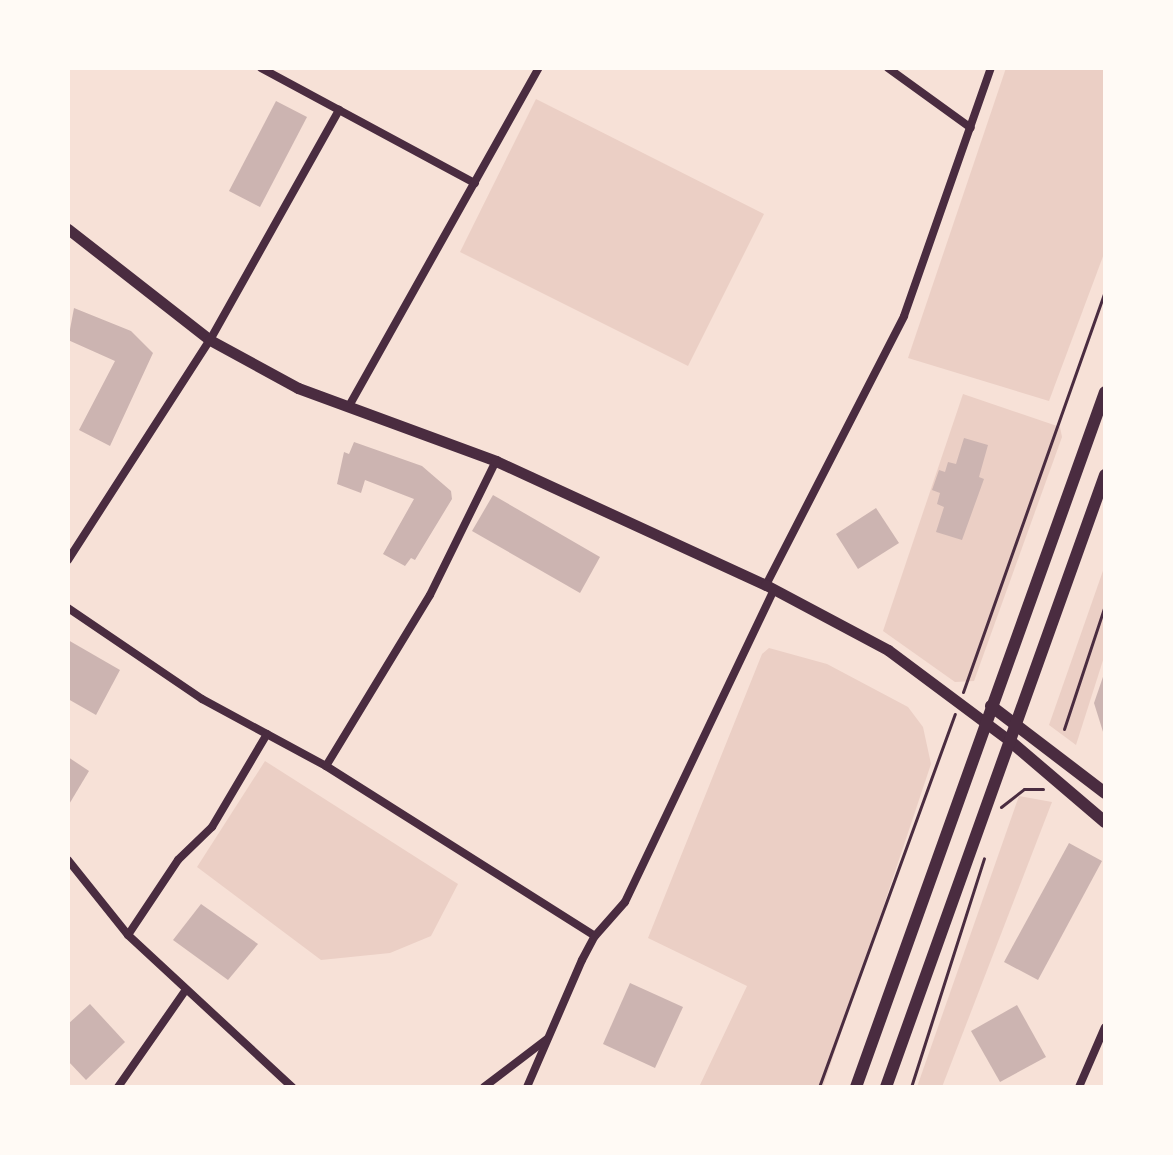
<!DOCTYPE html>
<style>
body{margin:0}
#map{position:relative;width:1173px;height:1155px;overflow:hidden;background:#f7e1d7;font-family:Helvetica,sans-serif}
div>[style]{position:absolute}
[style*='--x']{left:calc(var(--x)*1px);top:calc(var(--y)*1px);width:calc(var(--w)*1px);rotate:calc(var(--a)*1deg)}
.green>*{inset:0;background:#ebcfc5}
.building>*{inset:0;background:#ccb4b1}
.path>*{height:3px;margin:-1.5px;padding:0 1.5px;transform-origin:1.5px;border-radius:1.5px;background:#4a2c40}
.minor>*{height:8px;margin:-4px;padding:0 4px;transform-origin:4px;border-radius:4px;background:#4a2c40}
.tertiary>*{height:11px;margin:-5.5px;padding:0 5.5px;transform-origin:5.5px;border-radius:5.5px;background:#4a2c40}
.secondary>*{height:12px;margin:-6px;padding:0 6px;transform-origin:6px;border-radius:6px;background:#4a2c40}
span{translate:-50% -50%;white-space:nowrap;text-align:center;line-height:1.15;-webkit-text-stroke:6px #fffaf5;paint-order:stroke}
.frame{position:absolute;inset:0;border:70px solid #fffaf5;pointer-events:none}
</style>
<div id="map">
<div class="green">
<div style="clip-path:polygon(1006px 68px,1105px 68px,1105px 251px,1049px 401px,908px 358px)"></div>
<div style="clip-path:polygon(536px 99px,764px 214px,688px 366px,460px 252px)"></div>
<div style="clip-path:polygon(963px 394px,1060px 427px,1062px 437px,974px 681px,955px 682px,883px 631px)"></div>
<div style="clip-path:polygon(1105px 565px,1105px 654px,1076px 745px,1049px 725px)"></div>
<div style="clip-path:polygon(769px 648px,827px 664px,908px 707px,923px 727px,931px 764px,823px 1087px,699px 1087px,747px 986px,648px 938px,762px 654px)"></div>
<div style="clip-path:polygon(265px 761px,458px 884px,431px 936px,390px 953px,321px 960px,197px 867px)"></div>
<div style="clip-path:polygon(1019px 796px,1052px 802px,942px 1087px,917px 1087px)"></div>
</div>
<div class="building">
<div style="clip-path:polygon(276px 101px,307px 117px,260px 207px,229px 191px)"></div>
<div style="clip-path:polygon(74px 308px,131px 331px,153px 353px,110px 446px,79px 430px,115px 361px,68px 340px)"></div>
<div style="clip-path:polygon(964px 438px,988px 445px,979px 477px,984px 479px,962px 540px,936px 532px,944px 507px,937px 504px,940px 493px,932px 490px,939px 470px,945px 472px,948px 462px,956px 464px)"></div>
<div style="clip-path:polygon(354px 442px,422px 466px,451px 491px,452px 499px,415px 560px,411px 558px,405px 566px,383px 554px,414px 499px,365px 480px,361px 493px,337px 484px,344px 452px,349px 454px)"></div>
<div style="clip-path:polygon(493px 495px,600px 557px,580px 593px,472px 531px)"></div>
<div style="clip-path:polygon(876px 508px,899px 543px,858px 569px,836px 534px)"></div>
<div style="clip-path:polygon(68px 640px,120px 670px,96px 715px,68px 699px)"></div>
<div style="clip-path:polygon(1105px 671px,1105px 735px,1104px 735px,1094px 703px)"></div>
<div style="clip-path:polygon(68px 757px,89px 771px,68px 806px)"></div>
<div style="clip-path:polygon(1069px 843px,1102px 861px,1038px 980px,1004px 962px)"></div>
<div style="clip-path:polygon(201px 904px,258px 944px,228px 980px,173px 940px)"></div>
<div style="clip-path:polygon(630px 983px,683px 1007px,655px 1068px,603px 1044px)"></div>
<div style="clip-path:polygon(90px 1004px,125px 1042px,86px 1080px,68px 1061px,68px 1024px)"></div>
<div style="clip-path:polygon(1017px 1005px,1046px 1057px,1000px 1082px,971px 1031px)"></div>
</div>
<div class="path">
<div style="--x:963;--y:692;--w:424;--a:-70.5"></div>
<div style="--x:1064;--y:729;--w:131;--a:-71.7"></div>
<div style="--x:1001;--y:807;--w:29;--a:-38"></div>
<div style="--x:1024;--y:789;--w:19;--a:0"></div>
<div style="--x:68;--y:1086;--w:1;--a:45"></div>
<div style="--x:819;--y:1087;--w:397;--a:-70"></div>
<div style="--x:911;--y:1087;--w:240;--a:-72.3"></div>
</div>
<div class="minor">
<div style="--x:261;--y:68;--w:243;--a:28.3"></div>
<div style="--x:888;--y:68;--w:102;--a:35.9"></div>
<div style="--x:349;--y:406;--w:388;--a:-60.7"></div>
<div style="--x:68;--y:560;--w:262;--a:-57.2"></div>
<div style="--x:210;--y:340;--w:264;--a:-60.7"></div>
<div style="--x:766;--y:585;--w:302;--a:-62.8"></div>
<div style="--x:904;--y:316;--w:263;--a:-70.7"></div>
<div style="--x:68;--y:608;--w:162;--a:34.2"></div>
<div style="--x:202;--y:699;--w:141;--a:28.4"></div>
<div style="--x:326;--y:766;--w:318;--a:32.3"></div>
<div style="--x:267;--y:734;--w:108;--a:120.6"></div>
<div style="--x:212;--y:827;--w:47;--a:135.9"></div>
<div style="--x:178;--y:860;--w:90;--a:123.7"></div>
<div style="--x:128;--y:935;--w:224;--a:42.8"></div>
<div style="--x:326;--y:766;--w:200;--a:-58.7"></div>
<div style="--x:430;--y:595;--w:149;--a:-63.8"></div>
<div style="--x:68;--y:860;--w:96;--a:51.3"></div>
<div style="--x:118;--y:1087;--w:117;--a:-55.1"></div>
<div style="--x:484;--y:1087;--w:79;--a:-37.3"></div>
<div style="--x:527;--y:1087;--w:138;--a:-66.6"></div>
<div style="--x:582;--y:960;--w:27;--a:-62"></div>
<div style="--x:595;--y:936;--w:45;--a:-48.6"></div>
<div style="--x:625;--y:902;--w:347;--a:-64.5"></div>
<div style="--x:1079;--y:1087;--w:65;--a:-66.6"></div>
</div>
<div class="tertiary">
<div style="--x:68;--y:229;--w:180;--a:38"></div>
<div style="--x:210;--y:340;--w:100;--a:28.6"></div>
<div style="--x:298;--y:388;--w:211;--a:20.2"></div>
<div style="--x:496;--y:461;--w:297;--a:24.7"></div>
<div style="--x:766;--y:585;--w:138;--a:28"></div>
<div style="--x:888;--y:650;--w:152;--a:36.7"></div>
</div>
<div class="secondary">
<div style="--x:991;--y:706;--w:143;--a:37.3"></div>
<div style="--x:1010;--y:741;--w:125;--a:40.5"></div>
<div style="--x:856;--y:1087;--w:738;--a:-70.29"></div>
<div style="--x:886;--y:1087;--w:650;--a:-70.31"></div>
</div>
<div class="frame"></div>
</div>
